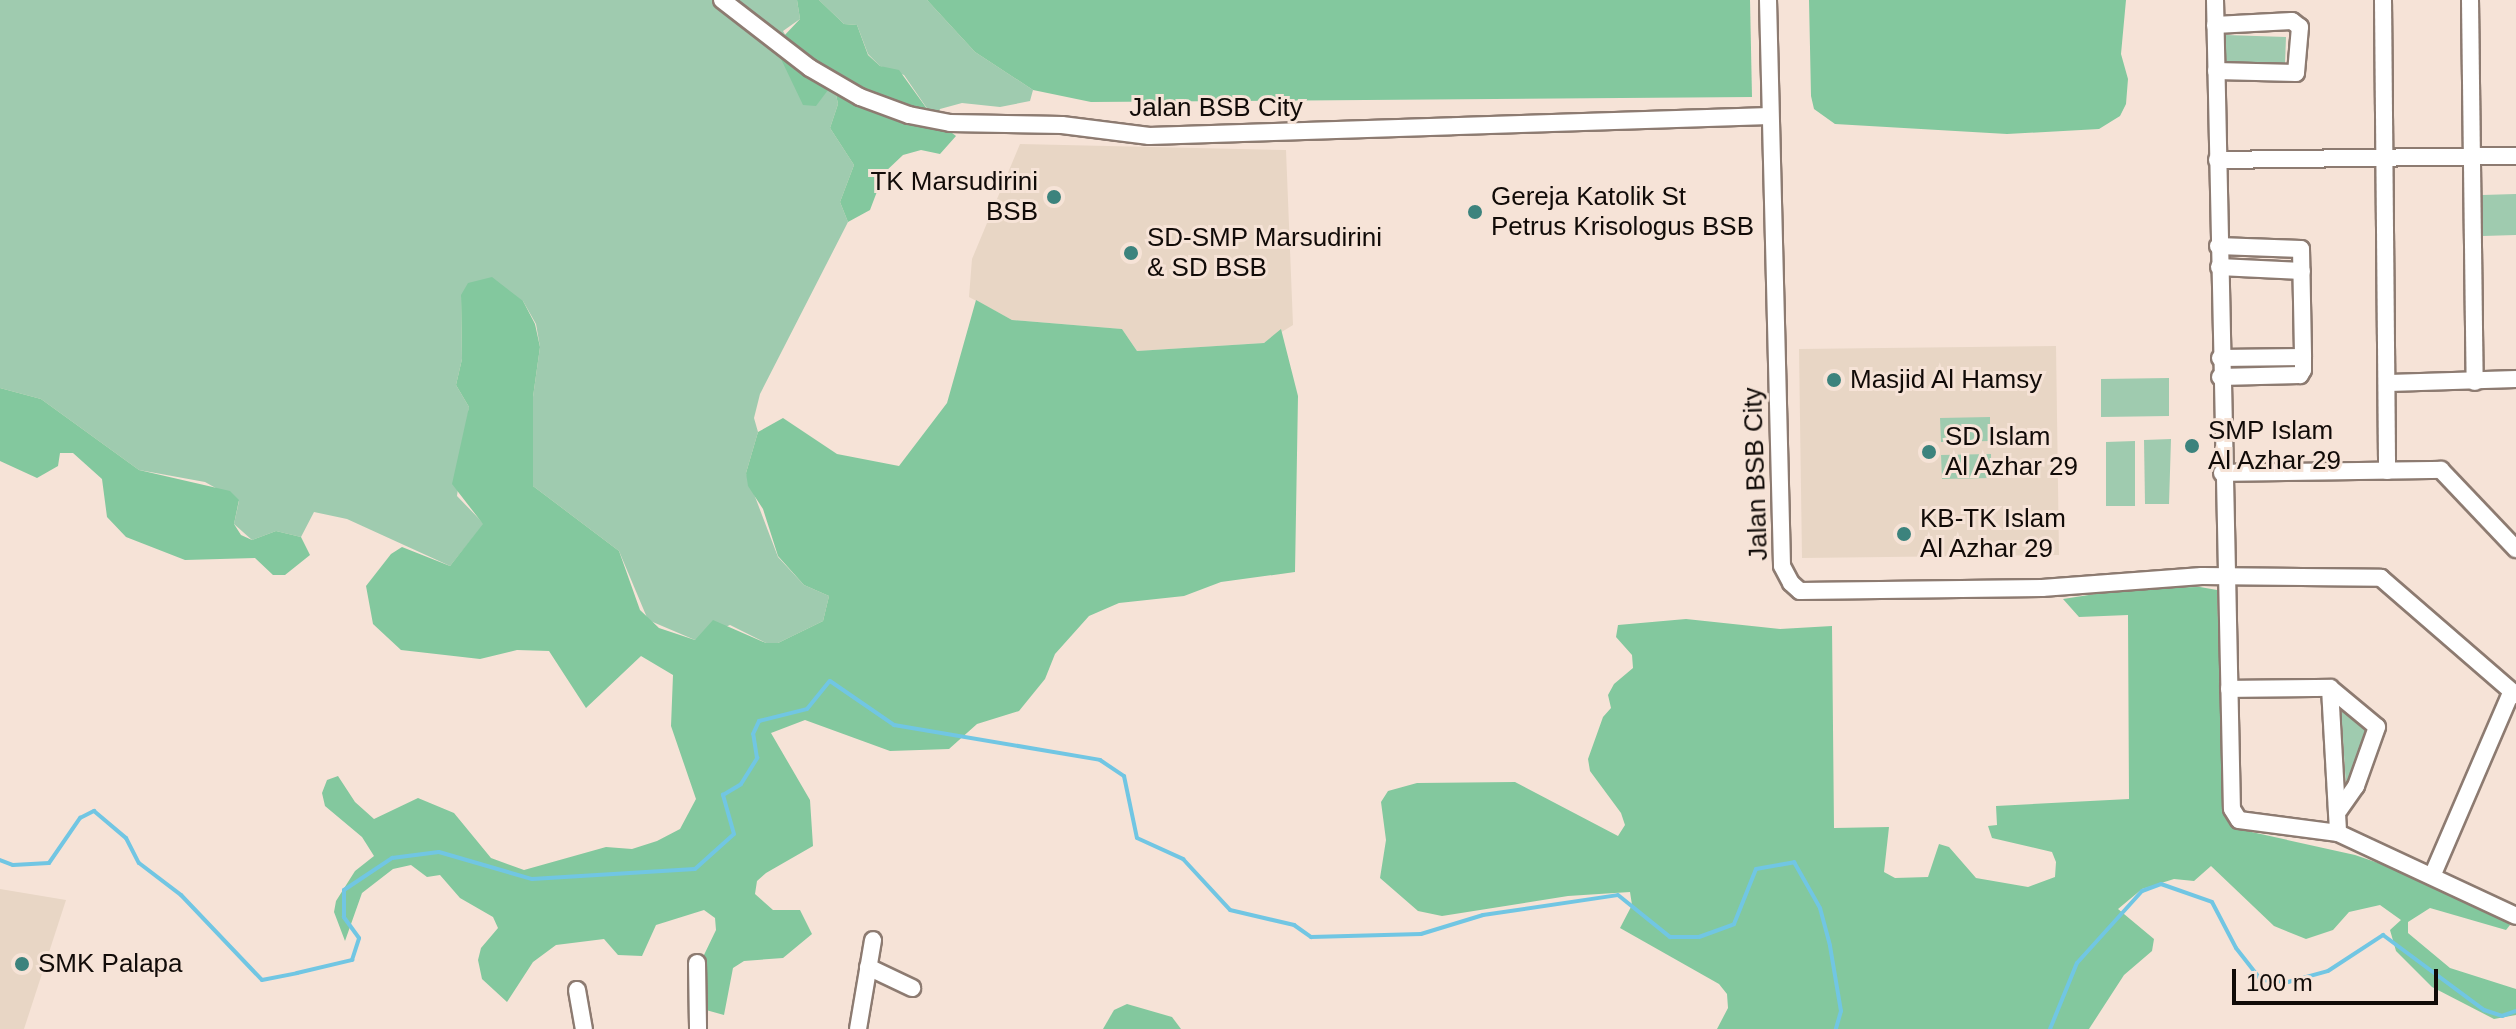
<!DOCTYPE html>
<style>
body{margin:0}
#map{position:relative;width:2516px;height:1029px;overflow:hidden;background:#f6e3d7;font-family:Arial,sans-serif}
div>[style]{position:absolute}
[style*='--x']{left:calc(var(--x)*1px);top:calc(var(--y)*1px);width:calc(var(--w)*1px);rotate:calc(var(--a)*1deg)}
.education>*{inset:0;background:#e8d6c5}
.green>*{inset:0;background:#9fcbaf}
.forest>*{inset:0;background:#83c89e}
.stream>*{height:4px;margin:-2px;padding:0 2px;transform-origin:2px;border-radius:2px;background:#71c6e3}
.roads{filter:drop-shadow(2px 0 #8d7b71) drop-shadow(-2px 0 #8d7b71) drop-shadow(0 2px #8d7b71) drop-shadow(0 -2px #8d7b71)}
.minor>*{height:16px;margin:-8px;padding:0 8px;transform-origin:8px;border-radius:8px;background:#fff}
.dots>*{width:22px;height:22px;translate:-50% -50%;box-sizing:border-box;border:4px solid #f6e3d7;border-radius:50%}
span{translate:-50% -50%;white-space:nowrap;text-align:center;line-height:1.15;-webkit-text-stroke:6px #f6e3d7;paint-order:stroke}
.street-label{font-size:26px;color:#110b08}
.poi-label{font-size:26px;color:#110b08}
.right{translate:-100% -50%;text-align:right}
.left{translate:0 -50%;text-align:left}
.scale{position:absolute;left:2232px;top:969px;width:206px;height:36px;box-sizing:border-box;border:4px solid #110b08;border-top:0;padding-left:10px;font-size:24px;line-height:28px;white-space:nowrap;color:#110b08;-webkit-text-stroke:6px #f6e3d7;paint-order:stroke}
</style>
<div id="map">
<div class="education">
<div style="clip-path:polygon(1020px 144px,1286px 150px,1293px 325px,1264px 343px,1137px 351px,1122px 329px,1012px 320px,969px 297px,972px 259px)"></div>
<div style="clip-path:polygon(2056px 346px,2059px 555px,1802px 558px,1799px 349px)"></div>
<div style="clip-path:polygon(0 889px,66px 900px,24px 1029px,0 1029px)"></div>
</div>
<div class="green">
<div style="clip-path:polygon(0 0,797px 0,800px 19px,783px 31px,820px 94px,832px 85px,835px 90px,838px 104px,830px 128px,854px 165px,840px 202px,848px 222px,760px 394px,754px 418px,758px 432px,746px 473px,778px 557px,804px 585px,829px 596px,823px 621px,778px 643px,766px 643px,730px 625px,695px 640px,648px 620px,619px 551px,533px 486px,533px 397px,540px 347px,536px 324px,523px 301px,461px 295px,462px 359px,456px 385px,469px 407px,457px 496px,484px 524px,450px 566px,347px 519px,314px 512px,301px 537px,276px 531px,252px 540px,234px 524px,239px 501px,205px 482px,139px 470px,41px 399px,0 388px)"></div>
<div style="clip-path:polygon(819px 0,927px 0,975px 52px,1033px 90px,1030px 101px,1000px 107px,962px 103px,940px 109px,935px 120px,904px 75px,880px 66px,868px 54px,857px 25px,844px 24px)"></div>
<div style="clip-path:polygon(2226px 35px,2286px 37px,2285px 64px,2225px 62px)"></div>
<div style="clip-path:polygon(2516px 194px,2516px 235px,2483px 236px,2482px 195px)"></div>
<div style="clip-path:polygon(2169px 378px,2169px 416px,2101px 417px,2101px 379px)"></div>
<div style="clip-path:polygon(1990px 417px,1990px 441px,1941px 442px,1940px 418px)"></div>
<div style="clip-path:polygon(2171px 439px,2169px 504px,2145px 504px,2144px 440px)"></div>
<div style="clip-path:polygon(2135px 441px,2135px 506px,2106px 506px,2106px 442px)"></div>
<div style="clip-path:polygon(1991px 454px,1991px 478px,1942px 479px,1941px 455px)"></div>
<div style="clip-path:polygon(2341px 707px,2370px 729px,2346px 786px)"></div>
</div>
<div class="forest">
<div style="clip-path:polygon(797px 0,819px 0,844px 24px,857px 25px,868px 55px,880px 66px,899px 70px,935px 120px,956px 136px,940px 154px,921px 150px,903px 155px,884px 173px,870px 210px,848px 222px,840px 202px,854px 165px,830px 128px,838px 104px,835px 90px,831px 86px,816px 106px,803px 105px,781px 59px,793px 57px,782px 38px,800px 19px)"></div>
<div style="clip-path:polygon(927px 0,1750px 0,1752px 97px,1091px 102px,1033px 90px,975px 52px)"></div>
<div style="clip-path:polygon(1809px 0,2126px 0,2121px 54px,2128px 79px,2126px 104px,2120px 116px,2099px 129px,2007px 134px,1835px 124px,1814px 109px,1811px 96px)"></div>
<div style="clip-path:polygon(492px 277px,523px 301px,535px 324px,540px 347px,533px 397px,533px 486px,619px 551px,640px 610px,659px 628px,695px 640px,713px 620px,766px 643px,778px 643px,823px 621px,829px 596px,804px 585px,778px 556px,763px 509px,748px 486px,746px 473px,758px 432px,783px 418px,837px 454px,899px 466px,947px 403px,976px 300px,1012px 320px,1122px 329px,1137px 351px,1264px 343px,1281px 329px,1298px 396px,1295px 572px,1221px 582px,1184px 596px,1119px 603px,1089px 616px,1055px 654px,1045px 679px,1019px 711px,977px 724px,949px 749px,890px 751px,805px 720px,771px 733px,810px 800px,813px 846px,766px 873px,757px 881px,755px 894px,773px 910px,800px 910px,812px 934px,783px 958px,744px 961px,733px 968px,724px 1015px,706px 1010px,702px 991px,703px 957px,716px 930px,715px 918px,704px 910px,656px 925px,642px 956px,618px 955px,604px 939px,556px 945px,533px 962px,507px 1002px,482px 979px,478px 960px,481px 948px,498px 928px,493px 917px,460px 898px,440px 875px,427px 877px,411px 865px,393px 869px,362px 893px,345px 941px,334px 912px,336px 901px,355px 871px,374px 856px,362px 837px,325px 806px,322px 793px,327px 780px,338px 776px,355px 802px,374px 819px,418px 798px,454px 813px,491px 858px,524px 870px,606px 847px,632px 849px,657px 841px,680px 829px,696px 799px,671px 726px,673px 675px,641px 656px,586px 708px,549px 651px,517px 650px,480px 659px,401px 650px,373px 624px,366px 586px,391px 554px,402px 547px,450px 566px,483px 524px,452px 484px,469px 407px,456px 385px,462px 359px,461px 295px,468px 283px)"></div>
<div style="clip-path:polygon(0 388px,41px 399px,139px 470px,230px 491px,239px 500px,234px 524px,241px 535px,252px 540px,276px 531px,301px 537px,310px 555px,285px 575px,273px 575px,255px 558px,185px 560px,126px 537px,107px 517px,102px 479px,73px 453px,60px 453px,58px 466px,37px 478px,0 461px)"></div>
<div style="clip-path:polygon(2200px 587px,2217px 590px,2224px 812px,2247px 831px,2355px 855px,2448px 887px,2502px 915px,2510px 925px,2506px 930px,2430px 908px,2408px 922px,2408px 933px,2450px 968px,2516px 989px,2516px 1015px,2494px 1019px,2432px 987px,2396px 951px,2390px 930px,2401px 920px,2380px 905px,2349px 912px,2333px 930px,2306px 939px,2274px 926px,2211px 866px,2194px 881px,2174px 879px,2142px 889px,2118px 909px,2154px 939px,2152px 951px,2124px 975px,2089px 1029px,1717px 1029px,1728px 1008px,1727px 994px,1719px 984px,1620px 928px,1632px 905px,1630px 892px,1568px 896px,1442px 916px,1418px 911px,1380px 878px,1386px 840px,1381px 802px,1388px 791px,1417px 783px,1515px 782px,1618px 836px,1625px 825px,1621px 813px,1590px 771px,1588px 759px,1603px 717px,1611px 708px,1608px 695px,1614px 684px,1633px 668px,1632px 655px,1616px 637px,1618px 625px,1686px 619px,1780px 629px,1832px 626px,1834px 828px,1889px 827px,1884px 872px,1895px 878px,1928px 877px,1939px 844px,1949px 847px,1976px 878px,2028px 887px,2055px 877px,2056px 862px,2052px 852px,1992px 838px,1988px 826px,1997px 825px,1996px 806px,2129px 799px,2128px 615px,2079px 617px,2063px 599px,2134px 588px)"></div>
<div style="clip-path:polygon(1127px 1004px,1172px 1017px,1181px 1029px,1103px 1029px,1114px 1010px)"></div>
</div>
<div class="stream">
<div style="--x:0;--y:860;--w:14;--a:21"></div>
<div style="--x:13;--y:865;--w:36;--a:-3"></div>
<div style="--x:49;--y:863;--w:55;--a:-55.4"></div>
<div style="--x:80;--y:818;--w:16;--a:-27"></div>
<div style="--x:94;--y:811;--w:42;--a:40.2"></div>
<div style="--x:126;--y:838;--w:28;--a:63"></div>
<div style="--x:139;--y:863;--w:53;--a:37.3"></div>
<div style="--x:181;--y:895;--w:117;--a:46.4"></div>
<div style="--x:262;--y:980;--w:36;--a:-11"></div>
<div style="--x:297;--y:973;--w:57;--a:-13.3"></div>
<div style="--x:352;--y:960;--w:23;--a:-72"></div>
<div style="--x:359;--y:938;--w:26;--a:-126"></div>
<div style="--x:344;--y:917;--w:27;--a:-90"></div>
<div style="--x:344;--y:890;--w:58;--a:-33.7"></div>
<div style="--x:392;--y:858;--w:47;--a:-7.3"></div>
<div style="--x:439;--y:852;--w:97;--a:16.2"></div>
<div style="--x:532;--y:879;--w:163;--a:-3.5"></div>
<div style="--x:695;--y:869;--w:52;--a:-41.9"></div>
<div style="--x:734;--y:834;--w:41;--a:-105.8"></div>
<div style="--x:723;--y:795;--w:21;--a:-31"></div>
<div style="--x:741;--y:784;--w:31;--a:-58"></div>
<div style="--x:757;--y:758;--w:24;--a:-99"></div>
<div style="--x:753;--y:734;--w:14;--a:-65"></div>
<div style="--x:759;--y:721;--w:49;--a:-14"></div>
<div style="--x:807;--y:709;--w:36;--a:-51"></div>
<div style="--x:830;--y:681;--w:78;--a:34.5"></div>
<div style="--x:894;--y:725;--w:209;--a:9.6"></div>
<div style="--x:1100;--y:760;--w:29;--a:34"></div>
<div style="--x:1124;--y:776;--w:63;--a:78.2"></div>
<div style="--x:1137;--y:838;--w:51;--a:24.5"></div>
<div style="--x:1183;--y:859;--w:69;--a:47.3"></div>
<div style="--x:1230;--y:910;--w:66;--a:13.2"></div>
<div style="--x:1294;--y:925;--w:21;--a:35"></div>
<div style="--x:1311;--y:937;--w:110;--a:-1.6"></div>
<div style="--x:1421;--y:934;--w:65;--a:-17"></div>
<div style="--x:1483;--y:915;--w:136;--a:-8.4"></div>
<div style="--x:1618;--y:895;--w:67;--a:38.9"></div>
<div style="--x:1670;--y:937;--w:29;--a:0"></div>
<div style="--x:1699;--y:937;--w:37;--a:-20"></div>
<div style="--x:1734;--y:924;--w:59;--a:-68.2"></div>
<div style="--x:1756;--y:869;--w:39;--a:-10"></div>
<div style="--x:1794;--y:862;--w:53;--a:60.5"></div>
<div style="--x:1820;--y:908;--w:39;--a:75"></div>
<div style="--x:1830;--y:946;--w:66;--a:80.4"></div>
<div style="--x:1841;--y:1011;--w:19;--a:106"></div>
<div style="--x:2050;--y:1029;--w:71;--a:-67.8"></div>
<div style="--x:2077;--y:963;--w:97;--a:-47.9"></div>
<div style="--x:2142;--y:891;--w:20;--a:-20"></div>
<div style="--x:2161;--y:884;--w:54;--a:19.4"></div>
<div style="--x:2212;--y:902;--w:52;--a:62.4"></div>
<div style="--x:2236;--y:948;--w:41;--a:52"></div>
<div style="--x:2261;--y:980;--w:27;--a:4"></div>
<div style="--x:2288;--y:982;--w:41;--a:-15.4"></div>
<div style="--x:2328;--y:971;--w:66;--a:-33.2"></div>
<div style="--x:2383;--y:935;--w:126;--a:36.6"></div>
<div style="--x:2484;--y:1010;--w:19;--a:18"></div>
<div style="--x:2502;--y:1016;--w:15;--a:-20"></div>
</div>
<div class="roads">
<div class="minor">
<div style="--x:722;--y:0;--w:111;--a:37.7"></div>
<div style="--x:810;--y:68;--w:58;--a:30.1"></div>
<div style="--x:860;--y:97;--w:52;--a:20.2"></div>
<div style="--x:909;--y:115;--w:42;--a:11"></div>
<div style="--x:950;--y:123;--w:112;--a:1"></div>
<div style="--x:1062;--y:125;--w:88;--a:7.2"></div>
<div style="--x:1149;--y:136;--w:621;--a:-1.84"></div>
<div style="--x:1768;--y:0;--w:566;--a:88.58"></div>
<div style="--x:1782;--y:566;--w:19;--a:62"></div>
<div style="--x:1791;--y:583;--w:12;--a:42"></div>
<div style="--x:1800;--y:591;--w:242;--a:-0.7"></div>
<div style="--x:2042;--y:588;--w:160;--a:-4.3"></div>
<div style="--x:2202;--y:576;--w:179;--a:0.6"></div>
<div style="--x:2381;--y:578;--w:179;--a:40.9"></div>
<div style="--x:2215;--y:0;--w:809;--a:88.8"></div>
<div style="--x:2232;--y:809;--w:13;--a:58"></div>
<div style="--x:2239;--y:820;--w:100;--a:7.5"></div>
<div style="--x:2338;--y:833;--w:196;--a:25"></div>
<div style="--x:2383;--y:0;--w:471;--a:89.5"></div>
<div style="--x:2470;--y:0;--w:382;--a:89.3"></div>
<div style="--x:2215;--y:25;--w:77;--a:-3"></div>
<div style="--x:2292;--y:21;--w:10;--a:37"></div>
<div style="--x:2300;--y:27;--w:46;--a:95"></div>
<div style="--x:2296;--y:73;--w:80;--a:-178.6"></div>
<div style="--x:2217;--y:160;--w:299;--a:-0.8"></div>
<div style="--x:2218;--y:246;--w:83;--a:2.1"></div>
<div style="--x:2301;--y:249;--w:108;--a:88.9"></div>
<div style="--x:2219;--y:267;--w:83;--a:2.8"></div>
<div style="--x:2220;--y:358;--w:83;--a:-0.7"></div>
<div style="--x:2303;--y:357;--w:13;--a:90"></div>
<div style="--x:2303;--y:370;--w:6;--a:121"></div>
<div style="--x:2300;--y:375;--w:80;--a:178.6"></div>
<div style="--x:2389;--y:383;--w:127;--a:-1.8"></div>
<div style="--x:2222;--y:473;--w:219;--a:-0.8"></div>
<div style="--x:2441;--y:470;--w:109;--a:46.5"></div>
<div style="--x:2330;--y:688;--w:61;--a:39.7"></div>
<div style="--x:2377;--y:727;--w:63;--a:109.6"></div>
<div style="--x:2356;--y:786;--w:29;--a:125"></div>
<div style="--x:2229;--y:689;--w:101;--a:-0.6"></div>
<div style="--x:2330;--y:688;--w:145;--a:86.8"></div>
<div style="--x:2433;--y:874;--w:195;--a:-66.7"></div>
<div style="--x:697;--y:963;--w:66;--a:89.1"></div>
<div style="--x:868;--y:967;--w:49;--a:25.5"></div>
<div style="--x:577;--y:990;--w:40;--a:80"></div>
<div style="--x:858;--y:1029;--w:90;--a:-80.4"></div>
</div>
</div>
<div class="dots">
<div style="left:1054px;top:197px;background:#3c837d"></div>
<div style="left:1475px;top:212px;background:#3c837d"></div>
<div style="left:1131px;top:253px;background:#3c837d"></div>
<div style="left:1834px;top:380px;background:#3c837d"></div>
<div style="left:2192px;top:446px;background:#3c837d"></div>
<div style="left:1929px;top:452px;background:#3c837d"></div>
<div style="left:1904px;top:534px;background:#3c837d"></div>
<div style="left:22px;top:964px;background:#3c837d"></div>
</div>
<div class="street-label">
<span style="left:1216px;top:108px">Jalan BSB City</span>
<span style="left:1756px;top:474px;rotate:-92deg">Jalan BSB City</span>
</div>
<div class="poi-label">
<span class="right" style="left:1038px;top:197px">TK Marsudirini<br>BSB</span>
<span class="left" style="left:1491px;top:212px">Gereja Katolik St<br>Petrus Krisologus BSB</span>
<span class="left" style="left:1147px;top:253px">SD-SMP Marsudirini<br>&amp; SD BSB</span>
<span class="left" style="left:1850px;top:380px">Masjid Al Hamsy</span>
<span class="left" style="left:2208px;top:446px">SMP Islam<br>Al Azhar 29</span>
<span class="left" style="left:1945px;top:452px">SD Islam<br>Al Azhar 29</span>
<span class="left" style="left:1920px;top:534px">KB-TK Islam<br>Al Azhar 29</span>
<span class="left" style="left:38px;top:964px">SMK Palapa</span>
</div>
<div class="scale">100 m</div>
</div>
